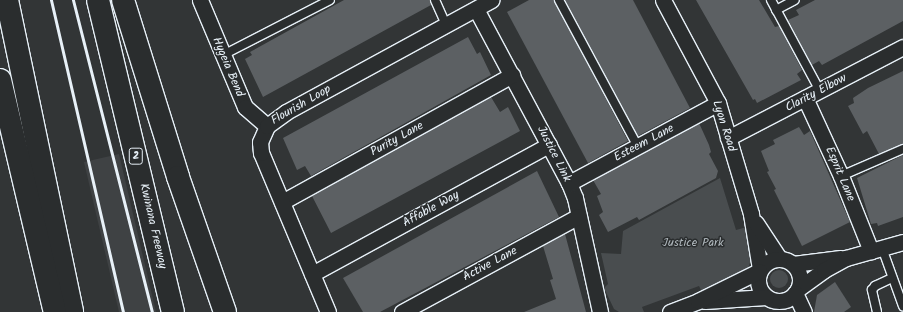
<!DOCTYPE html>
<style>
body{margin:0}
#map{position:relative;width:903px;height:312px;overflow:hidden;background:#323536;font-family:Kalam,sans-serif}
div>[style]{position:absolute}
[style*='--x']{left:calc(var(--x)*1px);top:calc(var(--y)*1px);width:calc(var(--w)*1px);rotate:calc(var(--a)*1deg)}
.built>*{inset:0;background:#3f4244}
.green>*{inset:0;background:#494d4f}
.round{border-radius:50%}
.building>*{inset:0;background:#5c6063}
.roads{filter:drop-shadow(1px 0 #e8f1f8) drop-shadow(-1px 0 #e8f1f8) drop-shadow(0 1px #e8f1f8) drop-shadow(0 -1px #e8f1f8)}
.lane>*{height:8px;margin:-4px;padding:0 4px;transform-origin:4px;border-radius:4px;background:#2a2d2e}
.street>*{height:15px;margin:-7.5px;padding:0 7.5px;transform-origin:7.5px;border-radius:7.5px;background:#2a2d2e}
.street>.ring{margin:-7.5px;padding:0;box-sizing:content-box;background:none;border:15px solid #2a2d2e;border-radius:50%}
.highway>*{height:22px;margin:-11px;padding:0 11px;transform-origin:11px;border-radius:11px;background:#2a2d2e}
.rail>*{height:3px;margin:-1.5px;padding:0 1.5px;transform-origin:1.5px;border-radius:1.5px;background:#e8f1f8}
span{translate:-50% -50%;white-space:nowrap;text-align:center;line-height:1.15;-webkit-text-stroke:3px #2a2d2e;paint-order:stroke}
.shield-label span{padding:1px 3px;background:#2a2d2e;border:1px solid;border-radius:3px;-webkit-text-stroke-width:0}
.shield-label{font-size:11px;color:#e8f1f8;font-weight:700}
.street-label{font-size:12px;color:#e8f1f8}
.park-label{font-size:12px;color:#b0b8bd}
</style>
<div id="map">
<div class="built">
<div style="clip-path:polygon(119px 154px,156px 312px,119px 312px,84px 162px)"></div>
</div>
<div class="green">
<div style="clip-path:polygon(720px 178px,736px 230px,747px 227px,752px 256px,748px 269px,702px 292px,699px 286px,642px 307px,644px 312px,619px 312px,614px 309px,604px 288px,608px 284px,601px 253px,621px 254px,623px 231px)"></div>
<div class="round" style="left:770px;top:270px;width:18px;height:18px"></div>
</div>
<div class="building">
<div style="clip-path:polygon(344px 0,430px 0,431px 5px,263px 97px,245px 59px,252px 55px,250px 52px)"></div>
<div style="clip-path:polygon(529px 0,554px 0,628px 141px,588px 163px,507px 12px)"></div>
<div style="clip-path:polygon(565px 0,633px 0,690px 108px,638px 136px)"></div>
<div style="clip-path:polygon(696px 0,759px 0,775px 27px,779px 26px,802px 70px,797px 74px,801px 80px,757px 103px,755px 99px,753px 100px)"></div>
<div style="clip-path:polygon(815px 0,903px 0,903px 21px,822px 65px,819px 61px,812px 65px,788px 20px,799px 15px,796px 10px)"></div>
<div style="clip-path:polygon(468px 37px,477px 54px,480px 52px,491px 75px,311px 176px,305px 166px,297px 170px,283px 138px)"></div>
<div style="clip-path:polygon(903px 71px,903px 144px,879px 154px,867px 131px,863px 134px,848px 106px,854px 103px,853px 98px,868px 88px)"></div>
<div style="clip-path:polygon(491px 97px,500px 112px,508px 107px,520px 131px,331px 233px,312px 196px)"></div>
<div style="clip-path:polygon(699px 123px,709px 145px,711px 152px,709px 154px,718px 171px,716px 178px,639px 220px,637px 217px,608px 232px,599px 215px,603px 212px,597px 196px,601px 194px,593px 180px)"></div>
<div style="clip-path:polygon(799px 127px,804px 135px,810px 131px,850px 222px,802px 246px,774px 190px,776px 189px,767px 172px,769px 171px,761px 151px,775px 144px,773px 140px)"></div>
<div style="clip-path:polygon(903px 155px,903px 217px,878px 226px,877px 223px,871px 224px,857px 178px)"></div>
<div style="clip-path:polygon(537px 171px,559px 217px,380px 312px,363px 312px,343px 278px)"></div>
<div style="clip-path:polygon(565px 234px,586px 312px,524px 312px,556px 299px,550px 280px,553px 279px,543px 246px)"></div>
<div style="clip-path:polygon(835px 282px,851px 307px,844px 312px,814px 312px,817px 295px)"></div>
</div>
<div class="roads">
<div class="lane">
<div style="--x:435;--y:0;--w:27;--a:66"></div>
<div style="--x:559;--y:0;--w:167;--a:61.7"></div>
<div style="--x:771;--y:0;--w:103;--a:61.7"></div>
<div style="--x:776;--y:10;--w:21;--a:-28"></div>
<div style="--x:223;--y:55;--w:120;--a:-27.2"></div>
<div style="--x:841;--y:176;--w:68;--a:-23.5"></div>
<div style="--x:882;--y:248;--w:62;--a:70.1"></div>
<div style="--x:877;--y:312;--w:23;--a:-103"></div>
<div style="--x:872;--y:290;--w:5;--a:-53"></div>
<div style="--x:875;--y:286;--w:19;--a:-25"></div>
</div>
<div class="street">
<div style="--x:200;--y:0;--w:116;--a:67.2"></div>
<div style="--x:245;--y:107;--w:29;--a:41"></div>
<div style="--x:663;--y:0;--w:117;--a:61.9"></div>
<div style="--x:718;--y:103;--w:116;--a:73.4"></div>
<div style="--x:751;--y:214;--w:56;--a:80.7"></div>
<div style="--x:476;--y:9;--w:197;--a:61.9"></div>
<div style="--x:569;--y:183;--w:16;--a:68"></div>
<div style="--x:575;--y:198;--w:117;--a:77.6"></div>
<div style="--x:805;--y:98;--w:86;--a:65.2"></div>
<div style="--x:841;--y:176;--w:81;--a:68.2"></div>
<div style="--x:728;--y:138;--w:197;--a:-27.5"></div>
<div style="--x:569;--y:183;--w:169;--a:-28.2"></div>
<div style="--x:282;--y:202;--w:263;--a:-28.9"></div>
<div style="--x:756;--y:223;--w:42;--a:56.7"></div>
<div class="ring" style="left:758px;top:259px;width:27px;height:27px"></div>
<div style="--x:793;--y:264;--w:48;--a:-7.1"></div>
<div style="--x:312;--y:274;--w:270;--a:-28.6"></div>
<div style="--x:798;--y:289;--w:32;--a:-36"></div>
<div style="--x:824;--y:270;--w:25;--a:-29"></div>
<div style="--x:846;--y:258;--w:59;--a:-15.7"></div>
<div style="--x:795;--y:293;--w:21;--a:65"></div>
<div style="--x:705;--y:301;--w:61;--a:-3.8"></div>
<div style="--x:328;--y:312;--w:173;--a:-112.8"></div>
<div style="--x:261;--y:153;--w:11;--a:-95"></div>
<div style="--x:260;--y:142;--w:17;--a:-66"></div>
<div style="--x:267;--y:126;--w:24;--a:-36"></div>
<div style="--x:286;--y:112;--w:234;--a:-28.6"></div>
<div style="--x:402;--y:312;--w:201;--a:-28.5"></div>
<div style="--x:670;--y:312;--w:30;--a:-21"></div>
<div style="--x:698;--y:301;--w:68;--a:-26.2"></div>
</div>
<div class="highway">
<div style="--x:7;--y:0;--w:319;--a:78.2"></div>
<div style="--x:98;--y:0;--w:321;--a:76.5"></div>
<div style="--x:123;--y:0;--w:185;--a:72.7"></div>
<div style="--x:178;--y:177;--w:143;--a:70.8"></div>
<div style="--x:0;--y:80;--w:238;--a:76.7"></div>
</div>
</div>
<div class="rail">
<div style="--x:51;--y:0;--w:320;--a:77"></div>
<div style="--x:73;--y:0;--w:322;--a:75.8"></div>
</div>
<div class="shield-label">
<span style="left:136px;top:156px">2</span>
</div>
<div class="street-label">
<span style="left:228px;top:67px;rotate:67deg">Hygeia Bend</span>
<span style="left:816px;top:93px;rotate:-28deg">Clarity Elbow</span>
<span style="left:301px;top:105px;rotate:-30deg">Flourish Loop</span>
<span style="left:724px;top:126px;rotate:72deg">Lyon Road</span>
<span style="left:397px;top:139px;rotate:-29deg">Purity Lane</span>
<span style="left:644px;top:143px;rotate:-28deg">Esteem Lane</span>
<span style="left:554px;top:154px;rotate:63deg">Justice Link</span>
<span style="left:840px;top:174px;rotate:67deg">Esprit Lane</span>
<span style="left:431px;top:209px;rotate:-29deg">Affable Way</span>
<span style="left:153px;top:226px;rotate:77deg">Kwinana Freeway</span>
<span style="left:490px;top:264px;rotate:-28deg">Active Lane</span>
</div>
<div class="park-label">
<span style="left:693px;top:243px">Justice Park</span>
</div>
</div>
